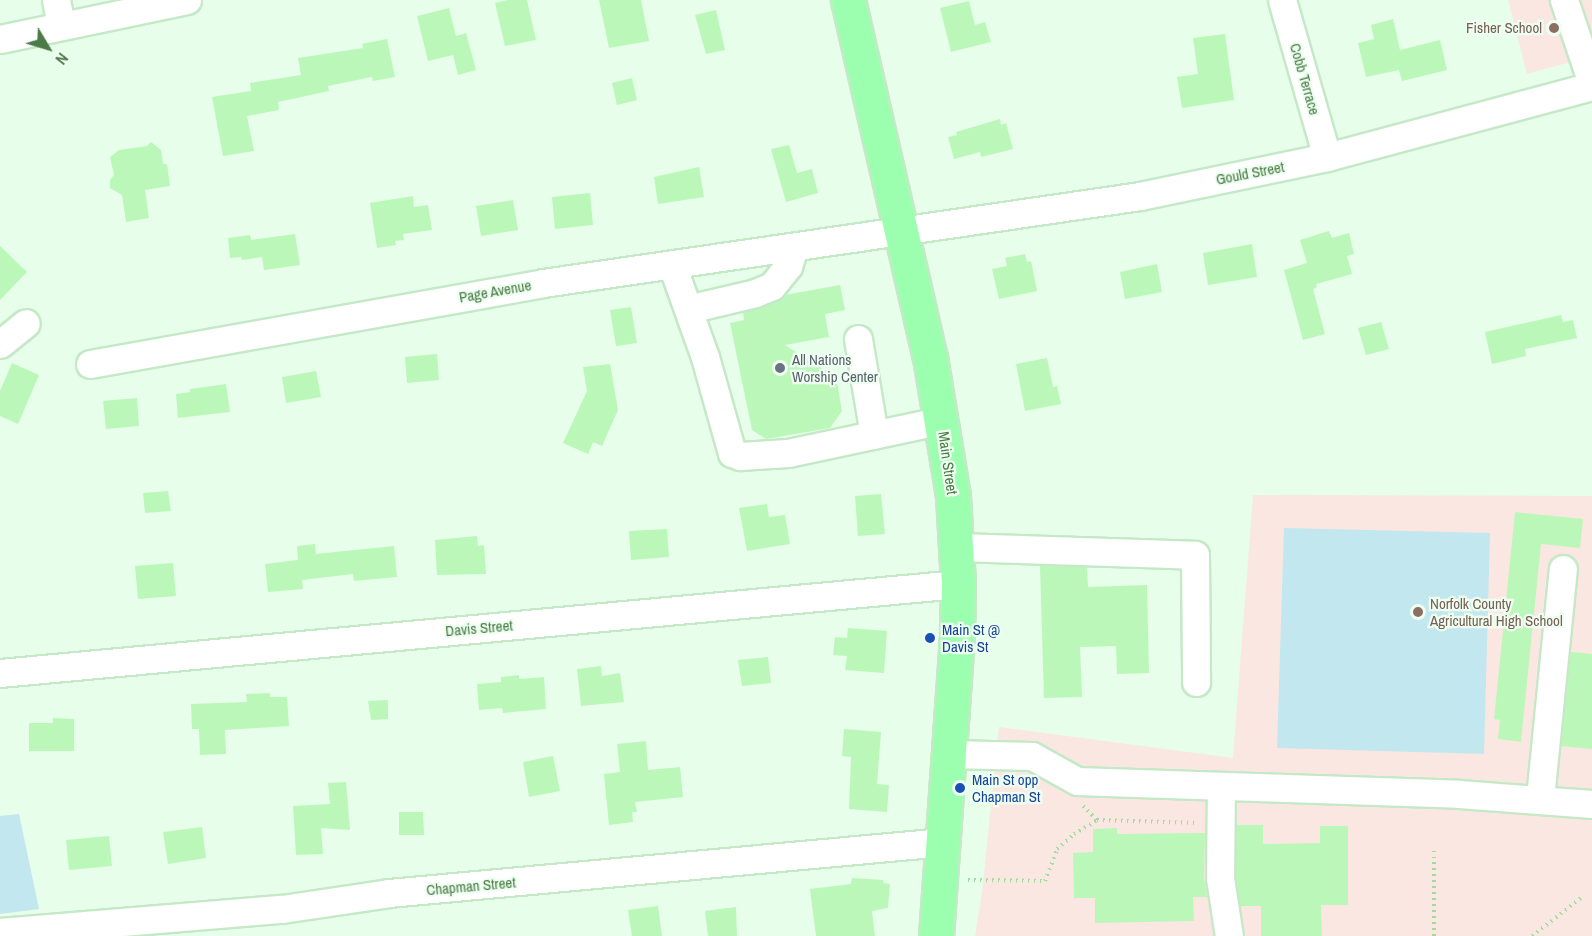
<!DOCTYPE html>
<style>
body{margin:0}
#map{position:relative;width:1592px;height:936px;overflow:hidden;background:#e6feea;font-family:"Archivo Narrow",sans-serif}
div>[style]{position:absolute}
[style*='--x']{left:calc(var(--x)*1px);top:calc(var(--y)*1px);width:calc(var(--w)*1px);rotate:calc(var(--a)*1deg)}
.education>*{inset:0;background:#fbe7e2}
.green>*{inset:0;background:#c2e7ee}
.building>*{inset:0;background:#bcf7ba}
.path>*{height:4px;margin-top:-2px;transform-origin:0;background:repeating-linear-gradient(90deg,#9fdc9d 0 1.5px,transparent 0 6px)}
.roads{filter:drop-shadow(2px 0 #c5e9c7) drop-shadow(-2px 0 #c5e9c7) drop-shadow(0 2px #c5e9c7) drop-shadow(0 -2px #c5e9c7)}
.minor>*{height:27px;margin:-13.5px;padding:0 13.5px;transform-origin:13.5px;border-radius:13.5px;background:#fff}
.major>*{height:33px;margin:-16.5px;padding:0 16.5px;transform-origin:16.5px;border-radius:16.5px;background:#9cffb0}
.dots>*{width:16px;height:16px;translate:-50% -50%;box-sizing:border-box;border:3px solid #eefff1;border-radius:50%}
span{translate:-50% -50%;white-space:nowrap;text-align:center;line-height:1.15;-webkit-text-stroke:4.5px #eefff1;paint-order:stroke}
.education-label{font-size:15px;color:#785e54}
.right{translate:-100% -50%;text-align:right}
.left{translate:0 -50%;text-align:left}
.street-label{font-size:15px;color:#4b7b47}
.worship-label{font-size:15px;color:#5b616d}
.transit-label{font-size:15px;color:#164399}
.north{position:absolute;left:18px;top:18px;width:60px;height:60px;-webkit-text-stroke:4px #eefff1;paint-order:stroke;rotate:128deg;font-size:16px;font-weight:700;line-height:24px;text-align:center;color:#4b7b47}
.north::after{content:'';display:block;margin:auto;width:21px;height:27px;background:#4b7b47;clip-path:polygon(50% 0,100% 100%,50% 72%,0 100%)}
</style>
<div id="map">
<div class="education">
<div style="clip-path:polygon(1508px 0,1592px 0,1592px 56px,1527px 74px)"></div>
<div style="clip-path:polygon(1253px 495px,1592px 496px,1592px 936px,975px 936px,982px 893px,999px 727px,1233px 758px)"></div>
</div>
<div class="green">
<div style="clip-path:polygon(1284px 528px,1490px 533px,1484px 754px,1277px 748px)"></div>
<div style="clip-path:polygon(19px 814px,39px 909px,0 914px,0 816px)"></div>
</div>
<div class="building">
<div style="clip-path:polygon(508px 0,527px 0,536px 40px,505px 46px,495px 3px)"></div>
<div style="clip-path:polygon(599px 0,641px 0,649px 41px,609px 48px)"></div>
<div style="clip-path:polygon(969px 1px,975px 25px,985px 22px,991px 42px,951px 52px,940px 8px)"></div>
<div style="clip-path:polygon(449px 8px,456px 36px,466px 33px,476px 70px,458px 75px,453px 55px,428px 61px,417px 16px)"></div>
<div style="clip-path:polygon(716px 10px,725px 50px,706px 54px,695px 15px)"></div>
<div style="clip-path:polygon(1393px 19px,1400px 50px,1440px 40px,1447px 70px,1402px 81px,1399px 70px,1366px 77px,1358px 43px,1374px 39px,1371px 25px)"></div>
<div style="clip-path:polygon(1225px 34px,1234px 100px,1182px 108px,1177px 77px,1198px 74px,1193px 38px)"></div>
<div style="clip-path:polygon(387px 39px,395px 77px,373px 81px,372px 77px,328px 86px,329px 91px,278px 102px,279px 110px,247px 116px,254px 151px,223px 156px,212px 97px,251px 91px,250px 83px,301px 75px,298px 58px,363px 48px,362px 44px)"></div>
<div style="clip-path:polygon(632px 78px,637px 100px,617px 105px,612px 83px)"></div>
<div style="clip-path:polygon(1000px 119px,1001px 125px,1006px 123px,1013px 149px,981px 157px,980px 152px,954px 159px,948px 137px,957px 135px,956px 132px)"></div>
<div style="clip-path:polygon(151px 142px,161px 150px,163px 164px,167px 164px,170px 186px,145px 190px,149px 218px,126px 222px,122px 195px,110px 188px,110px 180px,114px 175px,110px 157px,119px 150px,147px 146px)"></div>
<div style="clip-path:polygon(789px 145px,797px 173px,812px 169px,818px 193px,786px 202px,771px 149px)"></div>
<div style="clip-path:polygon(699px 167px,704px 197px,658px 204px,654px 177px)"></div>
<div style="clip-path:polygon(590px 193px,593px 225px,555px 229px,552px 197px)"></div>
<div style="clip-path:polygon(413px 196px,414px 207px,428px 205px,432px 230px,403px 234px,404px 240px,395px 241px,396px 245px,377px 248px,370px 203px)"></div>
<div style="clip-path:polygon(513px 200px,518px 230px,481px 236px,476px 206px)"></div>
<div style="clip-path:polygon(1329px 231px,1332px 238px,1349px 233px,1354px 254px,1347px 256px,1352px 274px,1316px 284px,1317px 287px,1313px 289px,1325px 334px,1303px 340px,1284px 270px,1307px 263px,1300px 240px)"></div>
<div style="clip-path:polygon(295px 234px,300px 265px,264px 270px,262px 257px,242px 260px,241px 257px,230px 258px,228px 238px,250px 235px,251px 240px)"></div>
<div style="clip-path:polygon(1252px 244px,1257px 277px,1208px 285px,1203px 253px)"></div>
<div style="clip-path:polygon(0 246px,27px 272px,0 300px)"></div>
<div style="clip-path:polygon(1025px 254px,1027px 262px,1031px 261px,1037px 291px,999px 299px,992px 269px,1007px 266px,1005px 258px)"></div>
<div style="clip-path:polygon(1157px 264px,1162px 292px,1125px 299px,1120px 272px)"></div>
<div style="clip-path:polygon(840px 285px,845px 310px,825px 314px,829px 337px,785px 345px,836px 377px,842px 411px,830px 428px,766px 439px,752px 430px,730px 323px,744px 320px,743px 312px,761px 308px,785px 295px)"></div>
<div style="clip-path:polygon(631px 307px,637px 343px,616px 346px,610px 310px)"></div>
<div style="clip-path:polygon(1561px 315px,1563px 322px,1573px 320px,1577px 338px,1525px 349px,1526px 356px,1492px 364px,1485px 332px)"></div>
<div style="clip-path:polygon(1381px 322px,1389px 349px,1366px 355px,1358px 328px)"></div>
<div style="clip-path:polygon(437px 354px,439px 380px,407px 383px,405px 357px)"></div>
<div style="clip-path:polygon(1047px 358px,1053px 387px,1057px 386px,1061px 404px,1025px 411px,1016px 364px)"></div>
<div style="clip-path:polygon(12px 363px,39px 375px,18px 424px,0 416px,0 391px)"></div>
<div style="clip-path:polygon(610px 364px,618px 410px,602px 446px,593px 442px,588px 454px,563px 443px,587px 391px,583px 367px)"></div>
<div style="clip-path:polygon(316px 371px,321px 397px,286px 403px,282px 377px)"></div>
<div style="clip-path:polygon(226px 384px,230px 412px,178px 418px,176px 394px,190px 392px,190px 389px)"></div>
<div style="clip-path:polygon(137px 398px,139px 426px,106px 429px,103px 401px)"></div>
<div style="clip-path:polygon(168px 491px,171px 511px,145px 513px,143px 493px)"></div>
<div style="clip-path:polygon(881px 494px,885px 534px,858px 536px,855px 496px)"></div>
<div style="clip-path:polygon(767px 504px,769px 517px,785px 515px,790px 544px,747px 551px,739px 508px)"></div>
<div style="clip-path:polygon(1515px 512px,1583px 519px,1580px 548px,1541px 544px,1521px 742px,1498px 739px,1500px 720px,1494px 719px)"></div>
<div style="clip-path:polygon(667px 529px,669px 557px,631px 560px,629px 531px)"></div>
<div style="clip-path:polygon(477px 536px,478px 546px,484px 545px,486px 574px,437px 575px,435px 540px)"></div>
<div style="clip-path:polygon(315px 544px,316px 554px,394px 546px,397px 577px,354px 581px,353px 574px,302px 580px,303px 589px,268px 592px,265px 564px,298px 560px,297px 546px)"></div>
<div style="clip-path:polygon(173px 563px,176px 596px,138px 599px,135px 566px)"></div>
<div style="clip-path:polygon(1040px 566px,1087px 567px,1088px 587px,1147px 585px,1149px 673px,1117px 674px,1116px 646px,1080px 647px,1082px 697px,1044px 698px)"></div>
<div style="clip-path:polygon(848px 628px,887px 631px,884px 673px,845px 670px,847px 656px,833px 655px,835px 637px,847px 638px)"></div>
<div style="clip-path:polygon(1571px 652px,1592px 654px,1592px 749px,1561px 746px)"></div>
<div style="clip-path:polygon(768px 657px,771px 683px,742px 686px,738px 660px)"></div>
<div style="clip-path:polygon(601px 666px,602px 676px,620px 673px,624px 702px,581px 706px,577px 669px)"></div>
<div style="clip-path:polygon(519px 675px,519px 679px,544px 677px,546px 709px,503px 713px,502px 708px,479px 710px,477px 684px,501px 682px,501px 677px)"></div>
<div style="clip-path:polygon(270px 693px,270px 697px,287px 697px,289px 726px,225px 730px,226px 754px,200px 755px,199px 729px,192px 729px,191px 704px,247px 702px,246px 694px)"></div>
<div style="clip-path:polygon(388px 700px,388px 719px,371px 720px,368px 701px)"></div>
<div style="clip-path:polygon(53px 718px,74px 719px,74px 751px,29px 751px,29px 723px,53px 723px)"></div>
<div style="clip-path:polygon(844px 729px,881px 732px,877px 784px,889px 785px,887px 812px,849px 809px,851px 757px,842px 756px)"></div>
<div style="clip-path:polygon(646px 741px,648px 770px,680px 767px,683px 797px,635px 802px,637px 812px,632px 812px,633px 822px,609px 825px,604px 774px,620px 772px,617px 744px)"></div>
<div style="clip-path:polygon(553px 756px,560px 791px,529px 797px,523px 762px)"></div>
<div style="clip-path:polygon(346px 782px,350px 830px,321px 828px,323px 854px,296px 855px,293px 806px,330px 804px,328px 783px)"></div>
<div style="clip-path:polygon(399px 812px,423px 812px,424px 835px,399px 835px)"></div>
<div style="clip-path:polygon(1236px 825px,1263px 825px,1263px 844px,1320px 843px,1320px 826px,1348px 826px,1348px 905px,1321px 905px,1322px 936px,1261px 936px,1261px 906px,1240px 906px,1236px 877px)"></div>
<div style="clip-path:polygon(202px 827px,206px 858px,168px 864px,163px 832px)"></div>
<div style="clip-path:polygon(1117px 828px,1117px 834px,1205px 833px,1204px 878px,1207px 897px,1193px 897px,1194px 921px,1095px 923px,1095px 898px,1074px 898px,1073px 853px,1093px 852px,1093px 829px)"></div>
<div style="clip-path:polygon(109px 836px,112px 866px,69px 870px,66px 840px)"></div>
<div style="clip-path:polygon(852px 878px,883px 880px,883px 883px,890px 884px,888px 908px,872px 911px,875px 936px,816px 936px,810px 889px,851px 884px)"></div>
<div style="clip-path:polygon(658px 906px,662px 936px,632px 936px,628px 910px)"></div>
<div style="clip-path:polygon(736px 907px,737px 936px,708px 936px,705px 911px)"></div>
</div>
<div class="path">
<div style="--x:1083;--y:806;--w:20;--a:45"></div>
<div style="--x:1097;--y:820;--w:99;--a:1.7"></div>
<div style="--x:968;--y:880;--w:77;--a:0.7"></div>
<div style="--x:1045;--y:881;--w:34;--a:-69"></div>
<div style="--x:1057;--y:849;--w:23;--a:-41"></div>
<div style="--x:1074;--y:834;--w:27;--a:-31"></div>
<div style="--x:1434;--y:936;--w:87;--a:-90"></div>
<div style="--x:1532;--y:936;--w:63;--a:-38"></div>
</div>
<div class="roads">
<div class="minor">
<div style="--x:56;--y:0;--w:26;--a:79"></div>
<div style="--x:1282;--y:0;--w:163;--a:74"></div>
<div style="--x:1564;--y:0;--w:88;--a:71.4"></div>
<div style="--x:0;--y:39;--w:191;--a:-11.8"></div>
<div style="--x:672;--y:265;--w:98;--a:70.3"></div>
<div style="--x:705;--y:357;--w:100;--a:74.3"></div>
<div style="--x:732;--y:453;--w:9;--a:21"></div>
<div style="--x:740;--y:456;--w:48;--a:-3.6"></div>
<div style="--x:788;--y:453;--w:158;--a:-12"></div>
<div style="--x:688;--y:309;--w:69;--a:-13.4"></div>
<div style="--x:755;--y:293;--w:18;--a:-22"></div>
<div style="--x:772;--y:286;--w:26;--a:-51"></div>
<div style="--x:788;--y:266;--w:20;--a:-72"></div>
<div style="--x:858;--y:339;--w:97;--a:80.5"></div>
<div style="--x:0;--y:344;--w:33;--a:-39"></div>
<div style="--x:90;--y:364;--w:460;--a:-10.1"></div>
<div style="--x:543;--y:283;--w:603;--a:-8.29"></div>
<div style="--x:1140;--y:196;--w:191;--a:-11.8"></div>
<div style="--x:1327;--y:157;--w:274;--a:-15"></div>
<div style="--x:957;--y:547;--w:238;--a:1.9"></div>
<div style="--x:1195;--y:555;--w:127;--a:89.5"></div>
<div style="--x:0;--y:673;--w:962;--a:-5.31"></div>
<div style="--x:950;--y:754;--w:82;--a:1.4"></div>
<div style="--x:1032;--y:756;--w:51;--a:29.1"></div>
<div style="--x:1077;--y:781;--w:382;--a:1.9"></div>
<div style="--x:1459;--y:794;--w:133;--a:4.3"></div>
<div style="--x:1221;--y:786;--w:92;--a:90.6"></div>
<div style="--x:1220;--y:878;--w:59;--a:81.2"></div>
<div style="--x:1540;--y:798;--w:230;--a:-84.3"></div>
<div style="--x:0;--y:932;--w:283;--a:-4.7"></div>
<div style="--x:282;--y:909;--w:108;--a:-8.5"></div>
<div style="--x:389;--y:893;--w:556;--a:-5.26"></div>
</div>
<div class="major">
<div style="--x:848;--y:0;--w:366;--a:77.1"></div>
<div style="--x:930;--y:357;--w:141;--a:80.6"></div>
<div style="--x:953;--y:496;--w:88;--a:86.7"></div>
<div style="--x:958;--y:584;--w:52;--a:91.1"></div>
<div style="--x:957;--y:636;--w:301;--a:94"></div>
</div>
</div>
<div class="dots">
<div style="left:1554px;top:28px;background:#8d6e63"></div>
<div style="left:780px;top:368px;background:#6b7280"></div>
<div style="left:1418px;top:612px;background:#8d6e63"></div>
<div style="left:930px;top:638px;background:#1a4fb4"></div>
<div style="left:960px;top:788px;background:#1a4fb4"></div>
</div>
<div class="education-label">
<span class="right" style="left:1542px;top:28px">Fisher School</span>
<span class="left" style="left:1430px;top:612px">Norfolk County<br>Agricultural High School</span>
</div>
<div class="street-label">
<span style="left:1305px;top:79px;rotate:74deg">Cobb Terrace</span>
<span style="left:1250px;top:173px;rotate:-11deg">Gould Street</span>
<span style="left:495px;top:291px;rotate:-10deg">Page Avenue</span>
<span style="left:948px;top:463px;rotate:82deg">Main Street</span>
<span style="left:479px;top:628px;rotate:-5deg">Davis Street</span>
<span style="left:471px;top:886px;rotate:-5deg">Chapman Street</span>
</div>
<div class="worship-label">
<span class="left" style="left:792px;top:368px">All Nations<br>Worship Center</span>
</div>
<div class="transit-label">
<span class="left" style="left:942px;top:638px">Main St @<br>Davis St</span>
<span class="left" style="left:972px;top:788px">Main St opp<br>Chapman St</span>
</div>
<div class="north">N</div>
</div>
